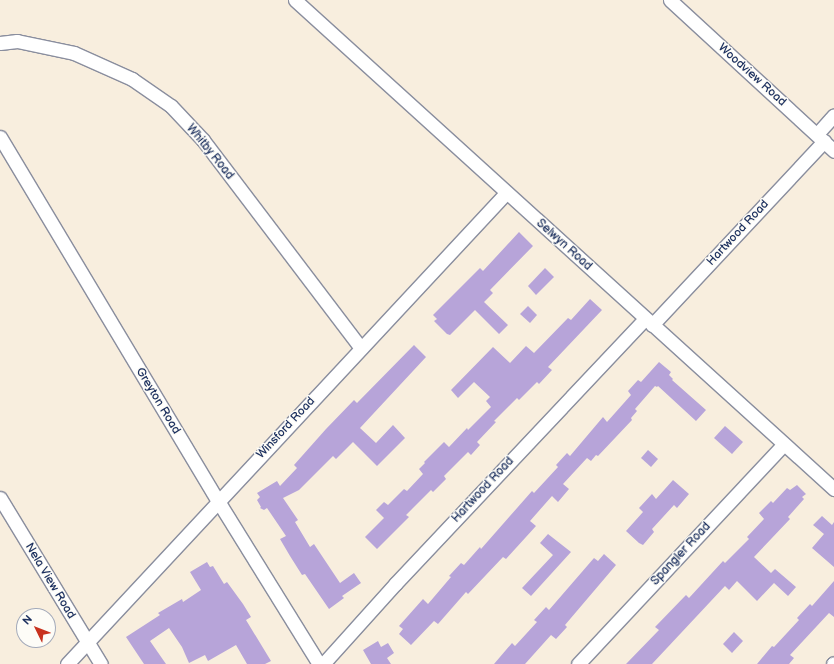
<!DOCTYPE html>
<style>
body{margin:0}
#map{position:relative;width:834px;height:664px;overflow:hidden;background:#f8eede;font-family:"Balsamiq Sans",sans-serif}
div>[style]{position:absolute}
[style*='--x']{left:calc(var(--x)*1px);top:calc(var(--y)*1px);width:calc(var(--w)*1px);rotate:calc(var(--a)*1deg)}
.building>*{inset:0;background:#b7a4d9}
.roads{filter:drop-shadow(1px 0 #8a8e9e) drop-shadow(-1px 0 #8a8e9e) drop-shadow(0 1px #8a8e9e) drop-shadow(0 -1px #8a8e9e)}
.street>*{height:13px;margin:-6.5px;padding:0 6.5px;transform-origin:6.5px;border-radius:6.5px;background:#fff}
span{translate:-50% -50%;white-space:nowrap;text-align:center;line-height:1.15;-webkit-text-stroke:3px #fdfcf7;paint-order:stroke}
.street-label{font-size:12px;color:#1b2f5e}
.north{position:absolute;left:16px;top:608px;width:40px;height:40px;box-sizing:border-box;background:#fdfcf7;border:1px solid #a3aaba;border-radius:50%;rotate:313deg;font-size:11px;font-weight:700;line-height:16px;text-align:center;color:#1b2f5e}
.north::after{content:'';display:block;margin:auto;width:14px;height:18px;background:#c8321e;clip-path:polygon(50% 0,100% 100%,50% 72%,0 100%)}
</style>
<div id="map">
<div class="building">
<div style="clip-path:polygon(519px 232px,533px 246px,490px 290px,493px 293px,484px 302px,508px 325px,499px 334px,475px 310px,450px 335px,447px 334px,434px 321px,437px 319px,433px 315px,480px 268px,483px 271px)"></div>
<div style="clip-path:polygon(545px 268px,554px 277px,536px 295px,528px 286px)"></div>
<div style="clip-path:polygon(590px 299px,602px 310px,548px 367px,552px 370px,539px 384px,537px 382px,519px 400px,517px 398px,494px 421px,496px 422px,477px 442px,480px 445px,471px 455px,468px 452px,444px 476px,446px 479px,433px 492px,431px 490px,406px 515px,409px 517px,377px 549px,365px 537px,384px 518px,376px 510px,384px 502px,388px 505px,404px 489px,407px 491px,423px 474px,419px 469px,425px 463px,424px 462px,444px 442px,449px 447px,467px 428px,468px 430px,491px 407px,486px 401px,490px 397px,474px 382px,458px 398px,451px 390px,493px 347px,510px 363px,526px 346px,534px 353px,568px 318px,571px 320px)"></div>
<div style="clip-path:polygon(528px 306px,537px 315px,530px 323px,520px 314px)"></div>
<div style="clip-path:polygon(414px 345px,426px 357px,360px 428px,376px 443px,393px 425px,405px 438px,377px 466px,353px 442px,336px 459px,333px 456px,299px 490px,283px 498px,298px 520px,295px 522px,310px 547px,314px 544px,340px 583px,354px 573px,361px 583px,342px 596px,344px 598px,329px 609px,305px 574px,302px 575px,290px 556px,280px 539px,286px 536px,267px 508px,264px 510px,260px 508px,261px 507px,257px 500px,260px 497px,257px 493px,277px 481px,280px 486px,297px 468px,294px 465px,326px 429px,354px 400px,357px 403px)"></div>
<div style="clip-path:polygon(659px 362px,671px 372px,669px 375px,673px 379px,672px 380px,706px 410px,696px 421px,658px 386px,657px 387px,655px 386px,635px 409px,637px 411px,631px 418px,632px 420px,598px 456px,596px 455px,591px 461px,587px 458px,563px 484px,569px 489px,558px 502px,552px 496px,530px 521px,536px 526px,506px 559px,503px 557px,468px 594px,466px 592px,438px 624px,434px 621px,411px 645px,399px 634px,403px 629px,399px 626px,423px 599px,428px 604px,451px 577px,449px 576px,461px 563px,464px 565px,480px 547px,481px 549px,532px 491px,534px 493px,558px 467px,556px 465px,567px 453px,570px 456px,603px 417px,607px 422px,631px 395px,628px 391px,638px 380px,641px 382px)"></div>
<div style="clip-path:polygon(725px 426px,743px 442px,732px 454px,714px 438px)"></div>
<div style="clip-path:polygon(648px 450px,658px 459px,651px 467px,641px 458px)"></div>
<div style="clip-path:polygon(673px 480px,689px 494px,677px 508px,674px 505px,652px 529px,654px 532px,643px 545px,639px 543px,626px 531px,643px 512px,639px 508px,652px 494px,656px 499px)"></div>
<div style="clip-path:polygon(797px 485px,806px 494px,802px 497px,804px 499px,788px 517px,790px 519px,754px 557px,771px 573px,775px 569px,796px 587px,788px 596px,774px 583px,757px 601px,737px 581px,729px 590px,725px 586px,652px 664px,626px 664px,659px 630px,655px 627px,686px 595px,689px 598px,723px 561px,725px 563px,749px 539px,747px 537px,764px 519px,759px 513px,771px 501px,773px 503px,787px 488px,790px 490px)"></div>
<div style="clip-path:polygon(822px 516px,832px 525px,834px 522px,834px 567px,812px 548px,824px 534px,813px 525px)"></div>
<div style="clip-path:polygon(548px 534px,571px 552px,531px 596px,522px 588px,553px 555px,540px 543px)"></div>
<div style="clip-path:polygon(604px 554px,616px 565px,565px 625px,567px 627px,556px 639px,551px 635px,525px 664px,494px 664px,512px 643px,515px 646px,537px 622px,534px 620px,546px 607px,549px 610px,594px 558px,598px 561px)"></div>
<div style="clip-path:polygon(207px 562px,210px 567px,213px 566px,224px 584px,227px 582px,243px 604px,251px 617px,246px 620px,271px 661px,265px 664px,247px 664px,236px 645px,208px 661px,205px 655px,189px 663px,182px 647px,169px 628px,150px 641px,166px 664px,144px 664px,126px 637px,160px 615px,158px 613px,182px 599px,183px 602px,201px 590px,190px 572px)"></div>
<div style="clip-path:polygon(834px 581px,834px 617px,829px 613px,790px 655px,794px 658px,789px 664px,757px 664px,772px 646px,774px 647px,799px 620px,797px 618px,810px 604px,812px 606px)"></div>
<div style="clip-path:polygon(734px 632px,743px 641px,732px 653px,723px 644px)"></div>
<div style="clip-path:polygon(378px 641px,381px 647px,388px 643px,394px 653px,387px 658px,391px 664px,371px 664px,363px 650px)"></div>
</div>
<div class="roads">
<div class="street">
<div style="--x:295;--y:0;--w:728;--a:42.22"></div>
<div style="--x:670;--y:0;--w:223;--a:42.6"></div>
<div style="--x:0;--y:43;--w:17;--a:-7"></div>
<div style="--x:17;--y:41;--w:58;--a:11.9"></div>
<div style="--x:74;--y:53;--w:64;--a:24.1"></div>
<div style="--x:132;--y:79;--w:47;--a:34.7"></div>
<div style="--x:171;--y:106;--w:47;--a:46.7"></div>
<div style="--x:203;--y:140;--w:261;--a:52.8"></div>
<div style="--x:817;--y:134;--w:25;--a:-48"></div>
<div style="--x:0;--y:137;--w:424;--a:59.1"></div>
<div style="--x:218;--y:501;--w:192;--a:58.2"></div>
<div style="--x:652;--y:325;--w:252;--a:-46.9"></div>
<div style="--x:0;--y:498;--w:194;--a:58.7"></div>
<div style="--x:67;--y:664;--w:644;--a:-47.01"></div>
<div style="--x:323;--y:664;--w:108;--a:-48"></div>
<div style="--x:395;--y:584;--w:364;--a:-46.7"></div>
<div style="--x:578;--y:664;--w:301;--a:-46.9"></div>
<div style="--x:833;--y:664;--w:1;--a:-45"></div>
</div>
</div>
<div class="street-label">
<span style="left:752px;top:75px;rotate:42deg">Woodview Road</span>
<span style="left:210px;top:152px;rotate:51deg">Whitby Road</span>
<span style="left:738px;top:233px;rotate:-47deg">Hartwood Road</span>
<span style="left:564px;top:245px;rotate:42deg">Selwyn Road</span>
<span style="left:158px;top:401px;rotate:59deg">Greyton Road</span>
<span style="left:286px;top:428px;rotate:-47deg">Winsford Road</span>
<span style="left:483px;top:490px;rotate:-47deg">Hartwood Road</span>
<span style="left:681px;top:554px;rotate:-47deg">Spangler Road</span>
<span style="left:50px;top:581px;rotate:59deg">Nela View Road</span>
</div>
<div class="north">N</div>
</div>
